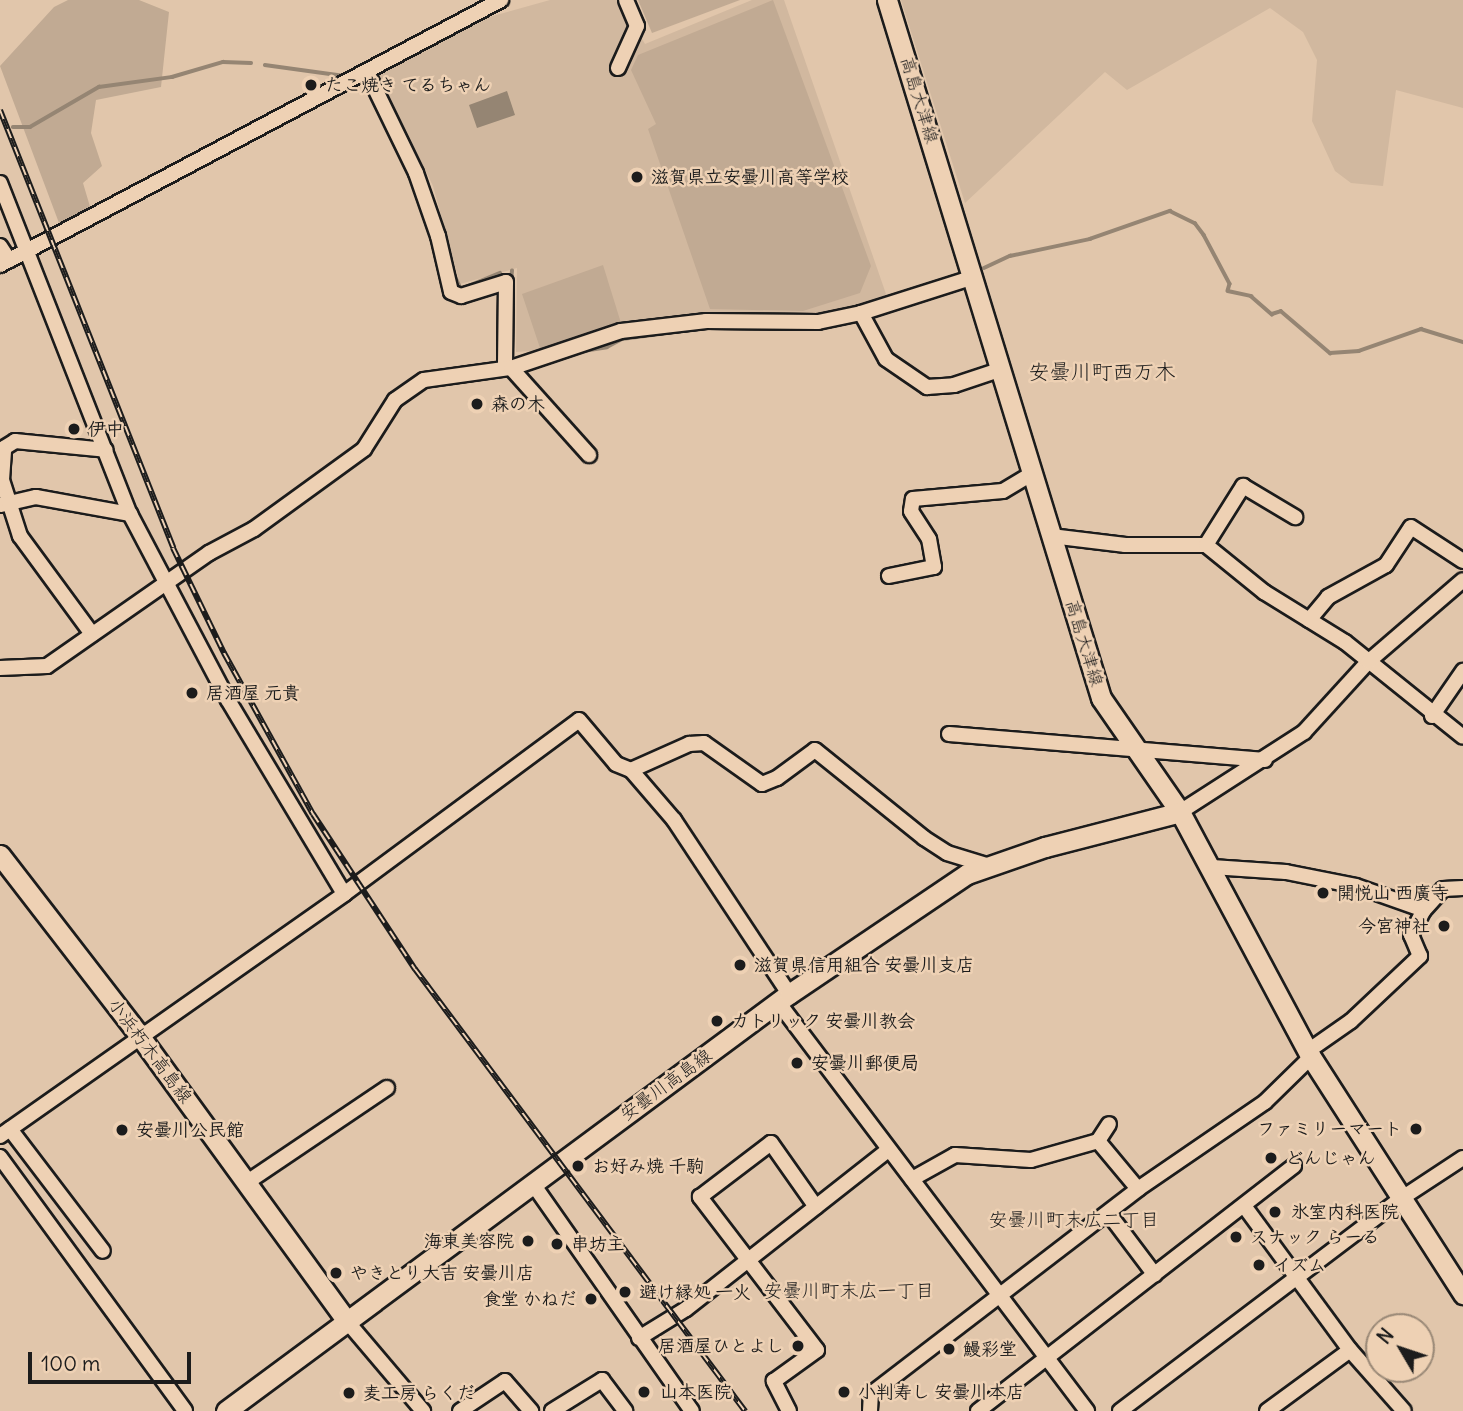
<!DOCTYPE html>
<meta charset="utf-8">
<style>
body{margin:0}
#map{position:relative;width:1463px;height:1411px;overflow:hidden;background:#e1c6ab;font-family:Delius,"Klee One",sans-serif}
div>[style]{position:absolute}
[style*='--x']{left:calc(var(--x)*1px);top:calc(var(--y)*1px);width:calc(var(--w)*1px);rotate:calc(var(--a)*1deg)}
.built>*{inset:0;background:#d1b89f}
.green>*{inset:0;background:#c1aa93}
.water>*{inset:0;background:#958573}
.stream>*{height:3.5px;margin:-1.75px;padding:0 1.75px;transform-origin:1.75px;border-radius:1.75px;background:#958573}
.roads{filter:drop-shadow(2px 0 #1c1c1c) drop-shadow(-2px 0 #1c1c1c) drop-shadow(0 2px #1c1c1c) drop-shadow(0 -2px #1c1c1c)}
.minor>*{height:14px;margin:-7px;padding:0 7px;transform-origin:7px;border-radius:7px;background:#eed1b4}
.major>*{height:19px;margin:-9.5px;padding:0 9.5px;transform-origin:9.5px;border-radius:9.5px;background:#eed1b4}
.rail>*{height:6px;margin-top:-3px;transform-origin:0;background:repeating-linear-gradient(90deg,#eed1b4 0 10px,#1c1c1c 0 20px);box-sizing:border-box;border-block:2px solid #1c1c1c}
.dots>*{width:19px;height:19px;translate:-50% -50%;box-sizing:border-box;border:4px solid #eed1b4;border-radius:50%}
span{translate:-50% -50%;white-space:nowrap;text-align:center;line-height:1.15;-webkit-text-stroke:5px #eed1b4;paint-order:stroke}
.poi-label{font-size:18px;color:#1c1c1c;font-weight:700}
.left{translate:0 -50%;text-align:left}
.right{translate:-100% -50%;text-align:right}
.street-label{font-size:18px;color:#1c1c1c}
.neighbourhood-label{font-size:19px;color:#1c1c1c}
.quarter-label{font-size:21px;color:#1c1c1c}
.north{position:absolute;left:1365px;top:1313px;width:70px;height:70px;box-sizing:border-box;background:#eed1b4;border:2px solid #9a8977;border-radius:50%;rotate:309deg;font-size:19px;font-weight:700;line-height:28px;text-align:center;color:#1c1c1c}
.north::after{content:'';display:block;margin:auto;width:24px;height:32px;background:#1c1c1c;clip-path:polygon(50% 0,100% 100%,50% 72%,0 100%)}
.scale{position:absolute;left:28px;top:1352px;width:163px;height:32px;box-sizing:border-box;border:4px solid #1c1c1c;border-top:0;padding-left:9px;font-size:21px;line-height:24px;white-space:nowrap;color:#1c1c1c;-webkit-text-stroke:5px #eed1b4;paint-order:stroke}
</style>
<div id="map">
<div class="built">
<div style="clip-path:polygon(550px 0,619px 0,645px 44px,752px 0,784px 0,886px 294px,883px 297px,840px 312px,800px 316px,724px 314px,548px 350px,516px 352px,517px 268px,460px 284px,433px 186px,379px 75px,489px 17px)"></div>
<div style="clip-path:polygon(901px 0,1463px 0,1463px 108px,1396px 90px,1383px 186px,1351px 183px,1335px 171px,1312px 121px,1317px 60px,1303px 32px,1270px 8px,1127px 90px,1105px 72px,965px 203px)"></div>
</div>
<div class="green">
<div style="clip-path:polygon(68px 0,139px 0,169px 12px,161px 87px,96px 100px,91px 133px,102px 166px,83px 183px,91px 210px,59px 223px,0 66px,54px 7px)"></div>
<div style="clip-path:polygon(638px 0,740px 0,652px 33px)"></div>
<div style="clip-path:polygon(773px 0,871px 266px,860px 293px,803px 311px,710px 309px,648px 129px,656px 124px,631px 70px,638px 55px)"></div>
<div style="clip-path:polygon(603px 265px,621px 323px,540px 348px,522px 294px)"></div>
</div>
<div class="water">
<div style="clip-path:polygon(507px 91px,515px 115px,477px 128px,469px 105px)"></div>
</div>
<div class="stream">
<div style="--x:265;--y:65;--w:80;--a:7.9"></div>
<div style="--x:386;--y:93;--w:12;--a:70"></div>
<div style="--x:13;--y:127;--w:17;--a:0"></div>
<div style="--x:30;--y:127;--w:80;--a:-30.1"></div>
<div style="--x:99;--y:87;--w:74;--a:-7.8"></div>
<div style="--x:172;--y:77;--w:53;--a:-16.4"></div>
<div style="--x:223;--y:62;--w:28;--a:2"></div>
<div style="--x:424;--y:177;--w:45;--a:70.3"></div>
<div style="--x:984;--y:268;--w:29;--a:-25"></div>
<div style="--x:1010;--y:256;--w:82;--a:-12"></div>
<div style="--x:1090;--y:239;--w:85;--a:-19.3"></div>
<div style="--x:1170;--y:211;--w:28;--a:26"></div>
<div style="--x:1195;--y:223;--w:15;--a:53"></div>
<div style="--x:1204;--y:235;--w:55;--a:62"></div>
<div style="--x:1230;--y:284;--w:7;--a:106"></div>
<div style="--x:1228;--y:291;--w:24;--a:12"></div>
<div style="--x:1251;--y:296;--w:28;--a:41"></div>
<div style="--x:1272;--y:314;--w:9;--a:-18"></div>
<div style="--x:1281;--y:311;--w:65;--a:40.6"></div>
<div style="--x:1330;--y:353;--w:29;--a:-4"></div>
<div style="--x:1359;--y:351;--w:66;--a:-19.5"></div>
<div style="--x:1421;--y:329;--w:44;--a:17.2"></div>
<div style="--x:453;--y:271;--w:20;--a:66"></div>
<div style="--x:461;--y:289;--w:42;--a:-22.3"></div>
<div style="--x:511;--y:282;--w:11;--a:-85"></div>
<div style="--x:512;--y:339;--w:17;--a:87"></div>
<div style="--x:583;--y:351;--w:24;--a:-9"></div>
<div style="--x:607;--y:347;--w:17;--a:-28"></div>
<div style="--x:622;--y:339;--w:91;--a:-7.6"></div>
</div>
<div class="roads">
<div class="minor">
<div style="--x:618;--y:68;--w:46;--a:-65.7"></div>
<div style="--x:637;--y:26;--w:28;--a:-113"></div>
<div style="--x:367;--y:72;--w:112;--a:64.1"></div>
<div style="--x:416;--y:173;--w:67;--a:70.8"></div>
<div style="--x:438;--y:236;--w:57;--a:76.9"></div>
<div style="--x:451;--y:292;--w:11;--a:22"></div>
<div style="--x:461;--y:296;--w:47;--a:-17.3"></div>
<div style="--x:506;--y:282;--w:86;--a:90.7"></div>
<div style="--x:0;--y:183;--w:356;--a:68.6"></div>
<div style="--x:130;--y:514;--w:210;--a:62.2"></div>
<div style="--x:228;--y:700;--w:226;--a:59.1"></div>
<div style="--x:0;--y:246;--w:17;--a:57"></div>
<div style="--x:0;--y:265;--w:567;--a:-27.88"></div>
<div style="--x:861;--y:313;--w:52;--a:61.5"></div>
<div style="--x:886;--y:359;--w:50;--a:34.3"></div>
<div style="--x:927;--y:387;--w:27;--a:-4"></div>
<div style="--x:954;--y:385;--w:51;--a:-18.4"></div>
<div style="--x:511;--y:368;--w:117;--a:48.1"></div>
<div style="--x:1;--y:505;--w:36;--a:-13"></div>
<div style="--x:36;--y:497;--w:96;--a:10.3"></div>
<div style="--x:1051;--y:536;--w:75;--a:6.9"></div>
<div style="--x:1125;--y:545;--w:81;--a:0"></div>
<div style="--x:1206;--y:545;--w:75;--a:39"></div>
<div style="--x:1264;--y:592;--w:95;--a:31.7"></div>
<div style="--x:1345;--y:642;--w:151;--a:38.8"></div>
<div style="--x:1206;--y:545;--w:70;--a:-57.9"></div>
<div style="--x:1243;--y:486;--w:61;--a:30.8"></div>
<div style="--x:889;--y:576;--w:46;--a:-11.3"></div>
<div style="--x:934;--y:567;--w:28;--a:-100"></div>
<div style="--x:929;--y:539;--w:33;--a:-123"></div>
<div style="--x:911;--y:511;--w:12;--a:-81"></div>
<div style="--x:913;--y:499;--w:90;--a:-5.1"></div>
<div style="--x:1003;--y:491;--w:35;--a:-31"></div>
<div style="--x:1309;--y:620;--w:30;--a:-50"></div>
<div style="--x:1328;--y:597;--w:66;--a:-28.9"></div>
<div style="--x:1386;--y:565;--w:45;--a:-56.7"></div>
<div style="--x:1411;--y:527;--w:62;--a:33.2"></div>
<div style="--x:92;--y:634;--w:122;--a:-126.3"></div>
<div style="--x:20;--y:536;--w:59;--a:-107.8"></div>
<div style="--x:2;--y:480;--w:32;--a:-86"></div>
<div style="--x:4;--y:448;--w:13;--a:-32"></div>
<div style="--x:15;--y:441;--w:91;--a:5.6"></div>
<div style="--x:0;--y:668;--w:47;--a:-2.4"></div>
<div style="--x:47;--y:666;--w:198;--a:-34.9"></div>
<div style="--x:209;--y:553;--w:51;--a:-28.1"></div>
<div style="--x:254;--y:529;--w:136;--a:-36"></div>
<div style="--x:364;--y:449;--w:58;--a:-57.7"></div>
<div style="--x:395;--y:400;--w:35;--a:-35"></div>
<div style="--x:424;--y:380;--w:88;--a:-7.9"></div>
<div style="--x:511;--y:368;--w:116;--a:-18.6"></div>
<div style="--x:621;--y:331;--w:86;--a:-6.7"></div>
<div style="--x:706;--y:321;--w:112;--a:0.5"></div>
<div style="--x:818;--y:322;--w:44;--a:-11.8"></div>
<div style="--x:861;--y:313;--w:119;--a:-17.7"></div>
<div style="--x:1432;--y:716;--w:55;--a:-55.4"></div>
<div style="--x:949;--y:734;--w:317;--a:4.7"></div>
<div style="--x:631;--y:770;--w:64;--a:-24.1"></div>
<div style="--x:689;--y:744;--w:15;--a:-4"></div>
<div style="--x:704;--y:743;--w:71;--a:35.3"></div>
<div style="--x:762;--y:784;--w:16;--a:-22"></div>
<div style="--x:777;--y:778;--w:47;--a:-36.4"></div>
<div style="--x:815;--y:750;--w:140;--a:38.9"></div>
<div style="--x:924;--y:838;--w:27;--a:33"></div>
<div style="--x:947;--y:853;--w:41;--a:17.1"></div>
<div style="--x:1180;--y:812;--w:148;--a:-32.8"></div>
<div style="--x:1304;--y:732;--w:95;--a:-47.6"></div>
<div style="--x:1368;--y:662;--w:125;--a:-40.8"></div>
<div style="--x:1212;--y:867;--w:74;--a:3.9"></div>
<div style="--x:1286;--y:872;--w:71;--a:11.3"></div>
<div style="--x:1356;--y:886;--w:72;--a:19.4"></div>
<div style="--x:1424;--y:910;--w:28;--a:-48"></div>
<div style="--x:1443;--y:889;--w:20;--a:-3"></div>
<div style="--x:778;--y:1002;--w:513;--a:52.93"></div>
<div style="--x:1308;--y:1051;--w:52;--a:-34.9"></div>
<div style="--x:1351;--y:1021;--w:95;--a:-43.3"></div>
<div style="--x:1420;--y:956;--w:23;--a:-113"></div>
<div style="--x:1411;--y:935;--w:28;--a:-63"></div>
<div style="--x:10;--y:1129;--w:153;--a:52.7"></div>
<div style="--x:0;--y:1136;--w:421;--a:-35.1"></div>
<div style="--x:344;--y:894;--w:292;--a:-36.5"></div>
<div style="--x:579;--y:720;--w:57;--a:49.9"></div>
<div style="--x:616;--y:764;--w:16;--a:22"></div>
<div style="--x:631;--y:770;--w:66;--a:49.3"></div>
<div style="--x:674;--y:820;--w:209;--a:56.5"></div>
<div style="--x:1098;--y:1141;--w:20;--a:-57"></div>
<div style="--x:0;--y:1157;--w:314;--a:53.9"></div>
<div style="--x:912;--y:1179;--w:49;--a:-29.2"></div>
<div style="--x:955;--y:1155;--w:76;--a:3.8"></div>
<div style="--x:1031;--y:1160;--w:70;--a:-15.8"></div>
<div style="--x:1098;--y:1141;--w:62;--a:50.2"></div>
<div style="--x:246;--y:1183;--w:170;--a:-34"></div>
<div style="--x:533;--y:1184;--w:277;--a:55"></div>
<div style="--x:1245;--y:1207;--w:177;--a:53.7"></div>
<div style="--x:1350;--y:1350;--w:81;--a:48.5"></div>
<div style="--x:1109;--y:1214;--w:76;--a:53"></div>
<div style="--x:345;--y:1319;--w:121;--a:49.7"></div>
<div style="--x:639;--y:1338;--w:55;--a:-31.7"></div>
<div style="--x:686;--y:1309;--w:256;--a:-38.2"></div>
<div style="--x:460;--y:1411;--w:54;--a:-33.7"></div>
<div style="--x:505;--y:1381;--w:40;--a:49"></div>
<div style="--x:552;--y:1411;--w:59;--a:-31.8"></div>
<div style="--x:602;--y:1380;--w:39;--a:53"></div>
<div style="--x:789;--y:1411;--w:34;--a:-117"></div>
<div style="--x:774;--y:1381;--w:53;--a:-35.8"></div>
<div style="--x:817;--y:1350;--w:193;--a:-127.4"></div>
<div style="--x:700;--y:1197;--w:89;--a:-37.3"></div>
<div style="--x:771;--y:1143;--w:78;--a:54.9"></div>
<div style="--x:870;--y:1411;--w:17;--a:-87"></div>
<div style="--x:871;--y:1394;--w:337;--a:-37.5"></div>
<div style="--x:1138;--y:1189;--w:154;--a:-34.4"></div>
<div style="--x:1265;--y:1102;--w:64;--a:-44.4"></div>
<div style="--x:978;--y:1411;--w:400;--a:-37.8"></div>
<div style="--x:1120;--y:1411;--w:353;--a:-37.1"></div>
<div style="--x:1402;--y:1198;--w:73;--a:-33.3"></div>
<div style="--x:1267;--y:1411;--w:103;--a:-36.3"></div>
</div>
<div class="major">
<div style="--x:887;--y:0;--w:730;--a:72.95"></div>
<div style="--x:1101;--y:698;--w:139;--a:55.3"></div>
<div style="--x:1180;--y:812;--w:278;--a:61.9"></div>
<div style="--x:1311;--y:1057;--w:282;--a:57.3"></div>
<div style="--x:0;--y:855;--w:227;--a:52.3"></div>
<div style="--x:139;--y:1035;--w:351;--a:54"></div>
<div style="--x:226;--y:1411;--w:701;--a:-36.53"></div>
<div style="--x:789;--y:994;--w:215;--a:-34"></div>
<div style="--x:967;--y:874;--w:83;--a:-19.1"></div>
<div style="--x:1045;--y:847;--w:139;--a:-14.5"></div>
</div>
</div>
<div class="rail">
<div style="--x:0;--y:110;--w:471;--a:68.4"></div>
<div style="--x:173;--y:548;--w:117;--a:64.1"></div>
<div style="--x:224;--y:653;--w:184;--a:61.1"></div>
<div style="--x:313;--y:814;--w:186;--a:56.7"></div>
<div style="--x:415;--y:969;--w:552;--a:53.25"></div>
</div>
<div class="dots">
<div style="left:311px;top:85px;background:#1c1c1c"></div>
<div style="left:637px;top:177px;background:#1c1c1c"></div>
<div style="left:477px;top:404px;background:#1c1c1c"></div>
<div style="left:74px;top:429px;background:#1c1c1c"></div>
<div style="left:192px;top:693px;background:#1c1c1c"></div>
<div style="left:1323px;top:893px;background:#1c1c1c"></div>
<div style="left:1444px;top:926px;background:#1c1c1c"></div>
<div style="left:740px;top:965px;background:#1c1c1c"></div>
<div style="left:717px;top:1021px;background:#1c1c1c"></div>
<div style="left:797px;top:1063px;background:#1c1c1c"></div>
<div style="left:1416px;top:1129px;background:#1c1c1c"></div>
<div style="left:122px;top:1130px;background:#1c1c1c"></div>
<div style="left:1271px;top:1158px;background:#1c1c1c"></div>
<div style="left:578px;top:1166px;background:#1c1c1c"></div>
<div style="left:1275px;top:1212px;background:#1c1c1c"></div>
<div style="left:1236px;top:1237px;background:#1c1c1c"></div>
<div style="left:528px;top:1241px;background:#1c1c1c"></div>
<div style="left:557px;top:1244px;background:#1c1c1c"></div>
<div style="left:1259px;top:1265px;background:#1c1c1c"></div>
<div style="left:336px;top:1273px;background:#1c1c1c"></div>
<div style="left:625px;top:1292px;background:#1c1c1c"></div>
<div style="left:591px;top:1299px;background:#1c1c1c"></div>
<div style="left:798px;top:1346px;background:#1c1c1c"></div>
<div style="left:949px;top:1349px;background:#1c1c1c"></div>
<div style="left:644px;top:1392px;background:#1c1c1c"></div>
<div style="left:844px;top:1392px;background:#1c1c1c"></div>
<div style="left:349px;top:1393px;background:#1c1c1c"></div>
</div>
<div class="poi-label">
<span class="left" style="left:325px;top:85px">たこ焼き てるちゃん</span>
<span class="left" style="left:651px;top:177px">滋賀県立安曇川高等学校</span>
<span class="left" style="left:491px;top:404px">森の木</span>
<span class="left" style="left:88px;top:429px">伊中</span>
<span class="left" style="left:206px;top:693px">居酒屋 元貴</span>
<span class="left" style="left:1337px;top:893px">開悦山 西廣寺</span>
<span class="right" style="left:1430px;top:926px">今宮神社</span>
<span class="left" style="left:754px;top:965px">滋賀県信用組合 安曇川支店</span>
<span class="left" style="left:731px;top:1021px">カトリック 安曇川教会</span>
<span class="left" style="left:811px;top:1063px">安曇川郵便局</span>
<span class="right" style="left:1402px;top:1129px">ファミリーマート</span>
<span class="left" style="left:136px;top:1130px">安曇川公民館</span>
<span class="left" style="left:1285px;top:1158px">どんじゃん</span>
<span class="left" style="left:592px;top:1166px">お好み焼 千駒</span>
<span class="left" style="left:1291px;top:1212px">氷室内科医院</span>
<span class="left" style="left:1250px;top:1237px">スナック らーる</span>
<span class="right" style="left:514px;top:1241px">海東美容院</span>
<span class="left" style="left:571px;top:1244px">串坊主</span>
<span class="left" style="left:1273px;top:1265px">イズム</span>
<span class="left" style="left:350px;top:1273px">やきとり大吉 安曇川店</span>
<span class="left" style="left:639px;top:1292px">避け縁処 一火</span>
<span class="right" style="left:577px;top:1299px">食堂 かねだ</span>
<span class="right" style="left:784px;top:1346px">居酒屋ひとよし</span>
<span class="left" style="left:963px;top:1349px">鰻彩堂</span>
<span class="left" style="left:660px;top:1392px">山本医院</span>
<span class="left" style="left:858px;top:1392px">小判寿し 安曇川本店</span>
<span class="left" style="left:363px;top:1393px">麦工房 らくだ</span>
</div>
<div class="street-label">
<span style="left:919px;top:100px;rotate:73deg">高島大津線</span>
<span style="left:1084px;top:643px;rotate:73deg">高島大津線</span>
<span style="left:150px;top:1051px;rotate:53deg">小浜朽木高島線</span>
<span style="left:666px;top:1085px;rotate:-36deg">安曇川高島線</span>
</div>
<div class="neighbourhood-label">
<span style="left:1074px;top:1220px">安曇川町末広二丁目</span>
<span style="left:849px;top:1291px">安曇川町末広一丁目</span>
</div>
<div class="quarter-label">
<span style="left:1102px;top:372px">安曇川町西万木</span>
</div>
<div class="north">N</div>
<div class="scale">100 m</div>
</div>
